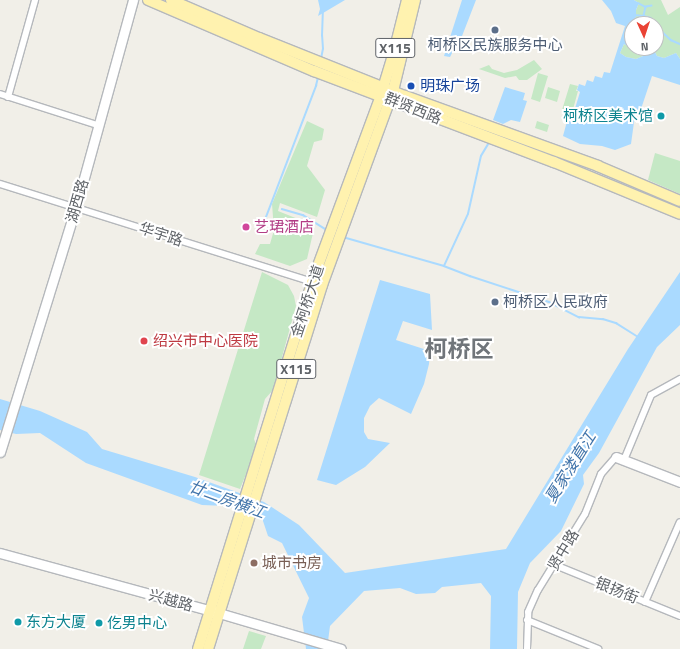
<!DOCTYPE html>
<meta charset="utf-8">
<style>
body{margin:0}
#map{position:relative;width:680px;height:649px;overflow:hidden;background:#f1efe8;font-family:"Titillium Web","Noto Sans SC",sans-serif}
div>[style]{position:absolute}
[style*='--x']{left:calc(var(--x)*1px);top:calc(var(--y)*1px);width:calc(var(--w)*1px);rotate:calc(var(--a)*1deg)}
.green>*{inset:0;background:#c5e8c5}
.water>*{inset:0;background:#aadaff}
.stream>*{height:1.5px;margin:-0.75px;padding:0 0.75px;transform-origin:0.75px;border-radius:0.75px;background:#aadaff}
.roads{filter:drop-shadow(1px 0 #b5b8bc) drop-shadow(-1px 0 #b5b8bc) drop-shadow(0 1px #b5b8bc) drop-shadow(0 -1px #b5b8bc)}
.street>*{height:6px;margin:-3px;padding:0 3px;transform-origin:3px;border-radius:3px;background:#fff}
.secondary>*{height:9px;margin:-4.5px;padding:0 4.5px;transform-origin:4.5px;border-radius:4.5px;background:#fff}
.primary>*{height:10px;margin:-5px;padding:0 5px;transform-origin:5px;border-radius:5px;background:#fff2af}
.dots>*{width:11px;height:11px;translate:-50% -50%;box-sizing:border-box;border:2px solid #fff;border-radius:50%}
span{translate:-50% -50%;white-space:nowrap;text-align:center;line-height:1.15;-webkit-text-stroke:4px #fff;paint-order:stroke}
.shield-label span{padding:1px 3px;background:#fff;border:1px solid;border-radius:3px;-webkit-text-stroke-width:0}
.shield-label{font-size:14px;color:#5f6368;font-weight:700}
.service-label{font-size:15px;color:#4e5e75}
.left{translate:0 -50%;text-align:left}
.transit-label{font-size:15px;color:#164399}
.street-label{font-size:15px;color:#5f6368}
.culture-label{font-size:15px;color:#0d838f}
.right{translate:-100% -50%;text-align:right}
.hotel-label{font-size:15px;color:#b23c85}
.health-label{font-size:15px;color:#be3a42}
.education-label{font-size:15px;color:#785e54}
.water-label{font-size:16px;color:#4174aa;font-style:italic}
.town-label{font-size:23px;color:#70757a;font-weight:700}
.north{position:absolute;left:624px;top:16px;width:40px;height:40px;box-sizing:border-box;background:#fff;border:1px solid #bfc1c3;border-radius:50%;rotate:177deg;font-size:11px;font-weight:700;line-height:16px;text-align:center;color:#5f6368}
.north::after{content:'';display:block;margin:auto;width:14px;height:18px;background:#ea4335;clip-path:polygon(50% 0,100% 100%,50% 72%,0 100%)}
</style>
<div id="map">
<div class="green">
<div style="clip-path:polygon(634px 0,661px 0,668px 15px,680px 7px,680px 59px,676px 53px,664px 58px,657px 56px,653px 48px,656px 48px,656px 24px,632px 24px,632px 48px,648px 48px,643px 56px,636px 59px,626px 57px,620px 53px,624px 44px,629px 47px,630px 43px,629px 25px,636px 17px,636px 10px,639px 3px)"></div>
<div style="clip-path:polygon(534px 60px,542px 69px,527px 80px,519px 80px,516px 76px,505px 78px,479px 69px,489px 65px,492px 69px,504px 73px,517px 70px)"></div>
<div style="clip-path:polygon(538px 73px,548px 76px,540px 102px,531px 99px)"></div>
<div style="clip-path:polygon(570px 84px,578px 86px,576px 91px,578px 91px,572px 113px,562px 110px)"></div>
<div style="clip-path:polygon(548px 87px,560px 91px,557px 102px,545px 98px)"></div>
<div style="clip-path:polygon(307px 121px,324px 129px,322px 140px,314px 142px,307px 166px,325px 190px,317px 217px,280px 203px,278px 211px,308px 223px,313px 233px,307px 259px,290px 266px,255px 254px,260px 244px,270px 244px,274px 230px,272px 204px)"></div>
<div style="clip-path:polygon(537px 121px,549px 125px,547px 132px,535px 128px)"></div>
<div style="clip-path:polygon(655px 153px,680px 161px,680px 194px,648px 180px)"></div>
<div style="clip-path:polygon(262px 272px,288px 285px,294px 296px,296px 306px,273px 390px,265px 399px,254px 439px,257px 447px,240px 489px,199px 475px)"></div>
<div style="clip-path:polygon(249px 631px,266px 636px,261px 649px,243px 649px)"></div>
</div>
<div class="water">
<div style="clip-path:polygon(318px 0,345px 0,318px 16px,320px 9px)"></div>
<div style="clip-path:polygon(462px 0,476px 0,457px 49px,453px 51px,450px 57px,444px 56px)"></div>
<div style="clip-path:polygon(602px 0,634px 0,639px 3px,636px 10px,636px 17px,629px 25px,629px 47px,624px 44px,620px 53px,626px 57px,636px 59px,643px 56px,648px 48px,653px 48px,657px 56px,664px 58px,676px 53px,680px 59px,680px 85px,652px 76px,640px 112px,635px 115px,631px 144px,615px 150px,602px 146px,580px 144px,563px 136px,569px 114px,573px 115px,580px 92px,577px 90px,579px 84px,585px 86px,587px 80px,593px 82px,595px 76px,602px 78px,604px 72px,610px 73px,625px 26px,616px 23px,611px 11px)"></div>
<div style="clip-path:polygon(505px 87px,525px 93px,523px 100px,527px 101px,520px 122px,511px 120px,503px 124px,493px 120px)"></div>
<div style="clip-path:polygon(680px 272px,680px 325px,657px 347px,599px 453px,583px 475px,584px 484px,561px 531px,530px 563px,518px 592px,517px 649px,490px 649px,491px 596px,481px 583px,442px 587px,435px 593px,416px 594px,400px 588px,364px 591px,330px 626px,327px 649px,306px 649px,302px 617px,309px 598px,282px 543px,268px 536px,262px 518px,227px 506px,202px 505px,86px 463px,40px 433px,16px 434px,0 430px,0 399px,40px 411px,87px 432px,102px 449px,195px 477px,264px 502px,299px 525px,345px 573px,506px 549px,628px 349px)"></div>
<div style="clip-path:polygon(380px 280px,430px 294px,432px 330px,403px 321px,396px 340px,430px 351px,429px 364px,424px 384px,411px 414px,379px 398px,370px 406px,364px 418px,364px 432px,368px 439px,390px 443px,365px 467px,336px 485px,317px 480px)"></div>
</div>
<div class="stream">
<div style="--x:638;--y:3;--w:9;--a:27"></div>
<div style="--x:652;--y:6;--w:6;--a:171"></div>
<div style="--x:646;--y:7;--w:9;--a:103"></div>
<div style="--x:644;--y:16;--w:7;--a:16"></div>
<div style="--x:651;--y:18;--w:7;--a:63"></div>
<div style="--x:634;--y:15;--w:10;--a:6"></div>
<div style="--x:656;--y:26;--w:21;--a:43"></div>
<div style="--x:671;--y:40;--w:10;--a:24"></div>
<div style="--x:321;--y:59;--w:10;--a:-79"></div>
<div style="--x:323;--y:49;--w:13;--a:-94"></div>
<div style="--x:322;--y:36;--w:24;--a:-88"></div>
<div style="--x:282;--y:209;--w:22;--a:16"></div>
<div style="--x:303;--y:215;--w:28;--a:32"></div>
<div style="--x:263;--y:225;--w:149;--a:-69.1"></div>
<div style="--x:316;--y:86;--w:9;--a:-77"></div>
<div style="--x:343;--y:237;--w:105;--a:16"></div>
<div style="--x:444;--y:266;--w:28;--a:21"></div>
<div style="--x:470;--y:276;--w:83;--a:18.2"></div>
<div style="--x:549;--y:302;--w:34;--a:27"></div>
<div style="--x:579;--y:317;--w:24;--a:5"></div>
<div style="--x:603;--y:319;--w:14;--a:17"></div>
<div style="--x:616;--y:323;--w:25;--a:32"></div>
<div style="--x:444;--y:266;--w:57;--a:-65.2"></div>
<div style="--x:468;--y:214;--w:59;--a:-77.4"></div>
<div style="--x:481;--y:156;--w:17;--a:-59"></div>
</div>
<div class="roads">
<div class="street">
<div style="--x:0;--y:94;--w:102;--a:17.7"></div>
<div style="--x:8;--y:97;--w:101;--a:-74.4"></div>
<div style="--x:0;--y:184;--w:330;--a:17.4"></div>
<div style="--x:624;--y:460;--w:70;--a:-67.4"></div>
<div style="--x:651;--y:395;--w:33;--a:-29"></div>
<div style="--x:555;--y:565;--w:135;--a:22.2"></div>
<div style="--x:645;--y:602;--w:87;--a:-66.4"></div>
<div style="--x:527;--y:620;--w:77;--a:22.2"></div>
<div style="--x:527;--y:649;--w:37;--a:-88"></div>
<div style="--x:528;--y:612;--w:24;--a:-66"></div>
<div style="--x:538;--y:590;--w:89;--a:-58.3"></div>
<div style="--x:585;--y:514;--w:43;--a:-68.2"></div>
<div style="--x:601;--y:474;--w:23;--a:-49"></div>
</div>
<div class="secondary">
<div style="--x:0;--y:452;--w:257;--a:-72.8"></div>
<div style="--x:76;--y:207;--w:215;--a:-74.6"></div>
<div style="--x:616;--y:457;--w:69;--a:21.3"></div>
<div style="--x:0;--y:553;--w:227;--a:15.3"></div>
<div style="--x:219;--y:613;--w:127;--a:16.4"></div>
</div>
<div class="primary">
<div style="--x:148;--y:0;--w:181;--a:23.2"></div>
<div style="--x:314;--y:71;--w:257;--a:20.8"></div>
<div style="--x:554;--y:162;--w:136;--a:22.4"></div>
<div style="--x:171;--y:0;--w:96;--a:23.4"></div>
<div style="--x:259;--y:38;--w:157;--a:21.7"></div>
<div style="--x:405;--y:96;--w:205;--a:19.9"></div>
<div style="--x:598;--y:166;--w:89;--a:23.1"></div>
<div style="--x:198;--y:649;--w:384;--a:-72.7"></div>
<div style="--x:312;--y:282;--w:199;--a:-69.7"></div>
<div style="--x:381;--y:95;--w:45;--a:-73.2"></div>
<div style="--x:394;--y:52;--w:54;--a:-76"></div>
<div style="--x:208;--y:649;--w:381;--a:-72.6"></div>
<div style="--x:322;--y:285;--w:207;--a:-69.9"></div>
<div style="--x:393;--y:91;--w:94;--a:-76.4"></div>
</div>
</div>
<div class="dots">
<div style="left:495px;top:30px;background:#5c6f8a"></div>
<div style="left:411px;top:86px;background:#1a4fb4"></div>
<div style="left:661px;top:116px;background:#0f9aa8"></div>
<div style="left:246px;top:227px;background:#d1479c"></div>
<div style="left:495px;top:302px;background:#5c6f8a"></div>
<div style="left:144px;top:341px;background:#e0444e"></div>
<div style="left:254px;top:563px;background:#8d6e63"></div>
<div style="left:18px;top:622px;background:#0f9aa8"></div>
<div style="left:99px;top:623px;background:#0f9aa8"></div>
</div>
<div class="shield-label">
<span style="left:395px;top:48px">X115</span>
<span style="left:296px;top:369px">X115</span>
</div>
<div class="service-label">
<span style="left:495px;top:45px">柯桥区民族服务中心</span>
<span class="left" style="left:503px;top:302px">柯桥区人民政府</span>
</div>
<div class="transit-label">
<span class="left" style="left:420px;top:86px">明珠广场</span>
</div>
<div class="street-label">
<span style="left:413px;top:108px;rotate:22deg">群贤西路</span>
<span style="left:77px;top:201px;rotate:-74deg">湖西路</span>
<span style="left:161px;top:234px;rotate:18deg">华宇路</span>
<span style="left:307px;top:301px;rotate:-72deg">金柯桥大道</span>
<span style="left:563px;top:550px;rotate:-59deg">贤中路</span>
<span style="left:617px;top:590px;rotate:22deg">银扬街</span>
<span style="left:171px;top:600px;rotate:15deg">兴越路</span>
</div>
<div class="culture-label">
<span class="right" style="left:653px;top:116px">柯桥区美术馆</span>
<span class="left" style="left:26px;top:622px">东方大厦</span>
<span class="left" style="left:107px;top:623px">仡男中心</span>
</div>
<div class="hotel-label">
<span class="left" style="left:254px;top:227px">艺珺酒店</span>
</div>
<div class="health-label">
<span class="left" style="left:153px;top:341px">绍兴市中心医院</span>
</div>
<div class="education-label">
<span class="left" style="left:262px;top:563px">城市书房</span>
</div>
<div class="water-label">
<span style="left:570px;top:467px;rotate:-58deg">夏家溇直江</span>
<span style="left:227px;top:499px;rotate:20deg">廿二房横江</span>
</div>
<div class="town-label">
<span style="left:459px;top:349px">柯桥区</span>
</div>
<div class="north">N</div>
</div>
